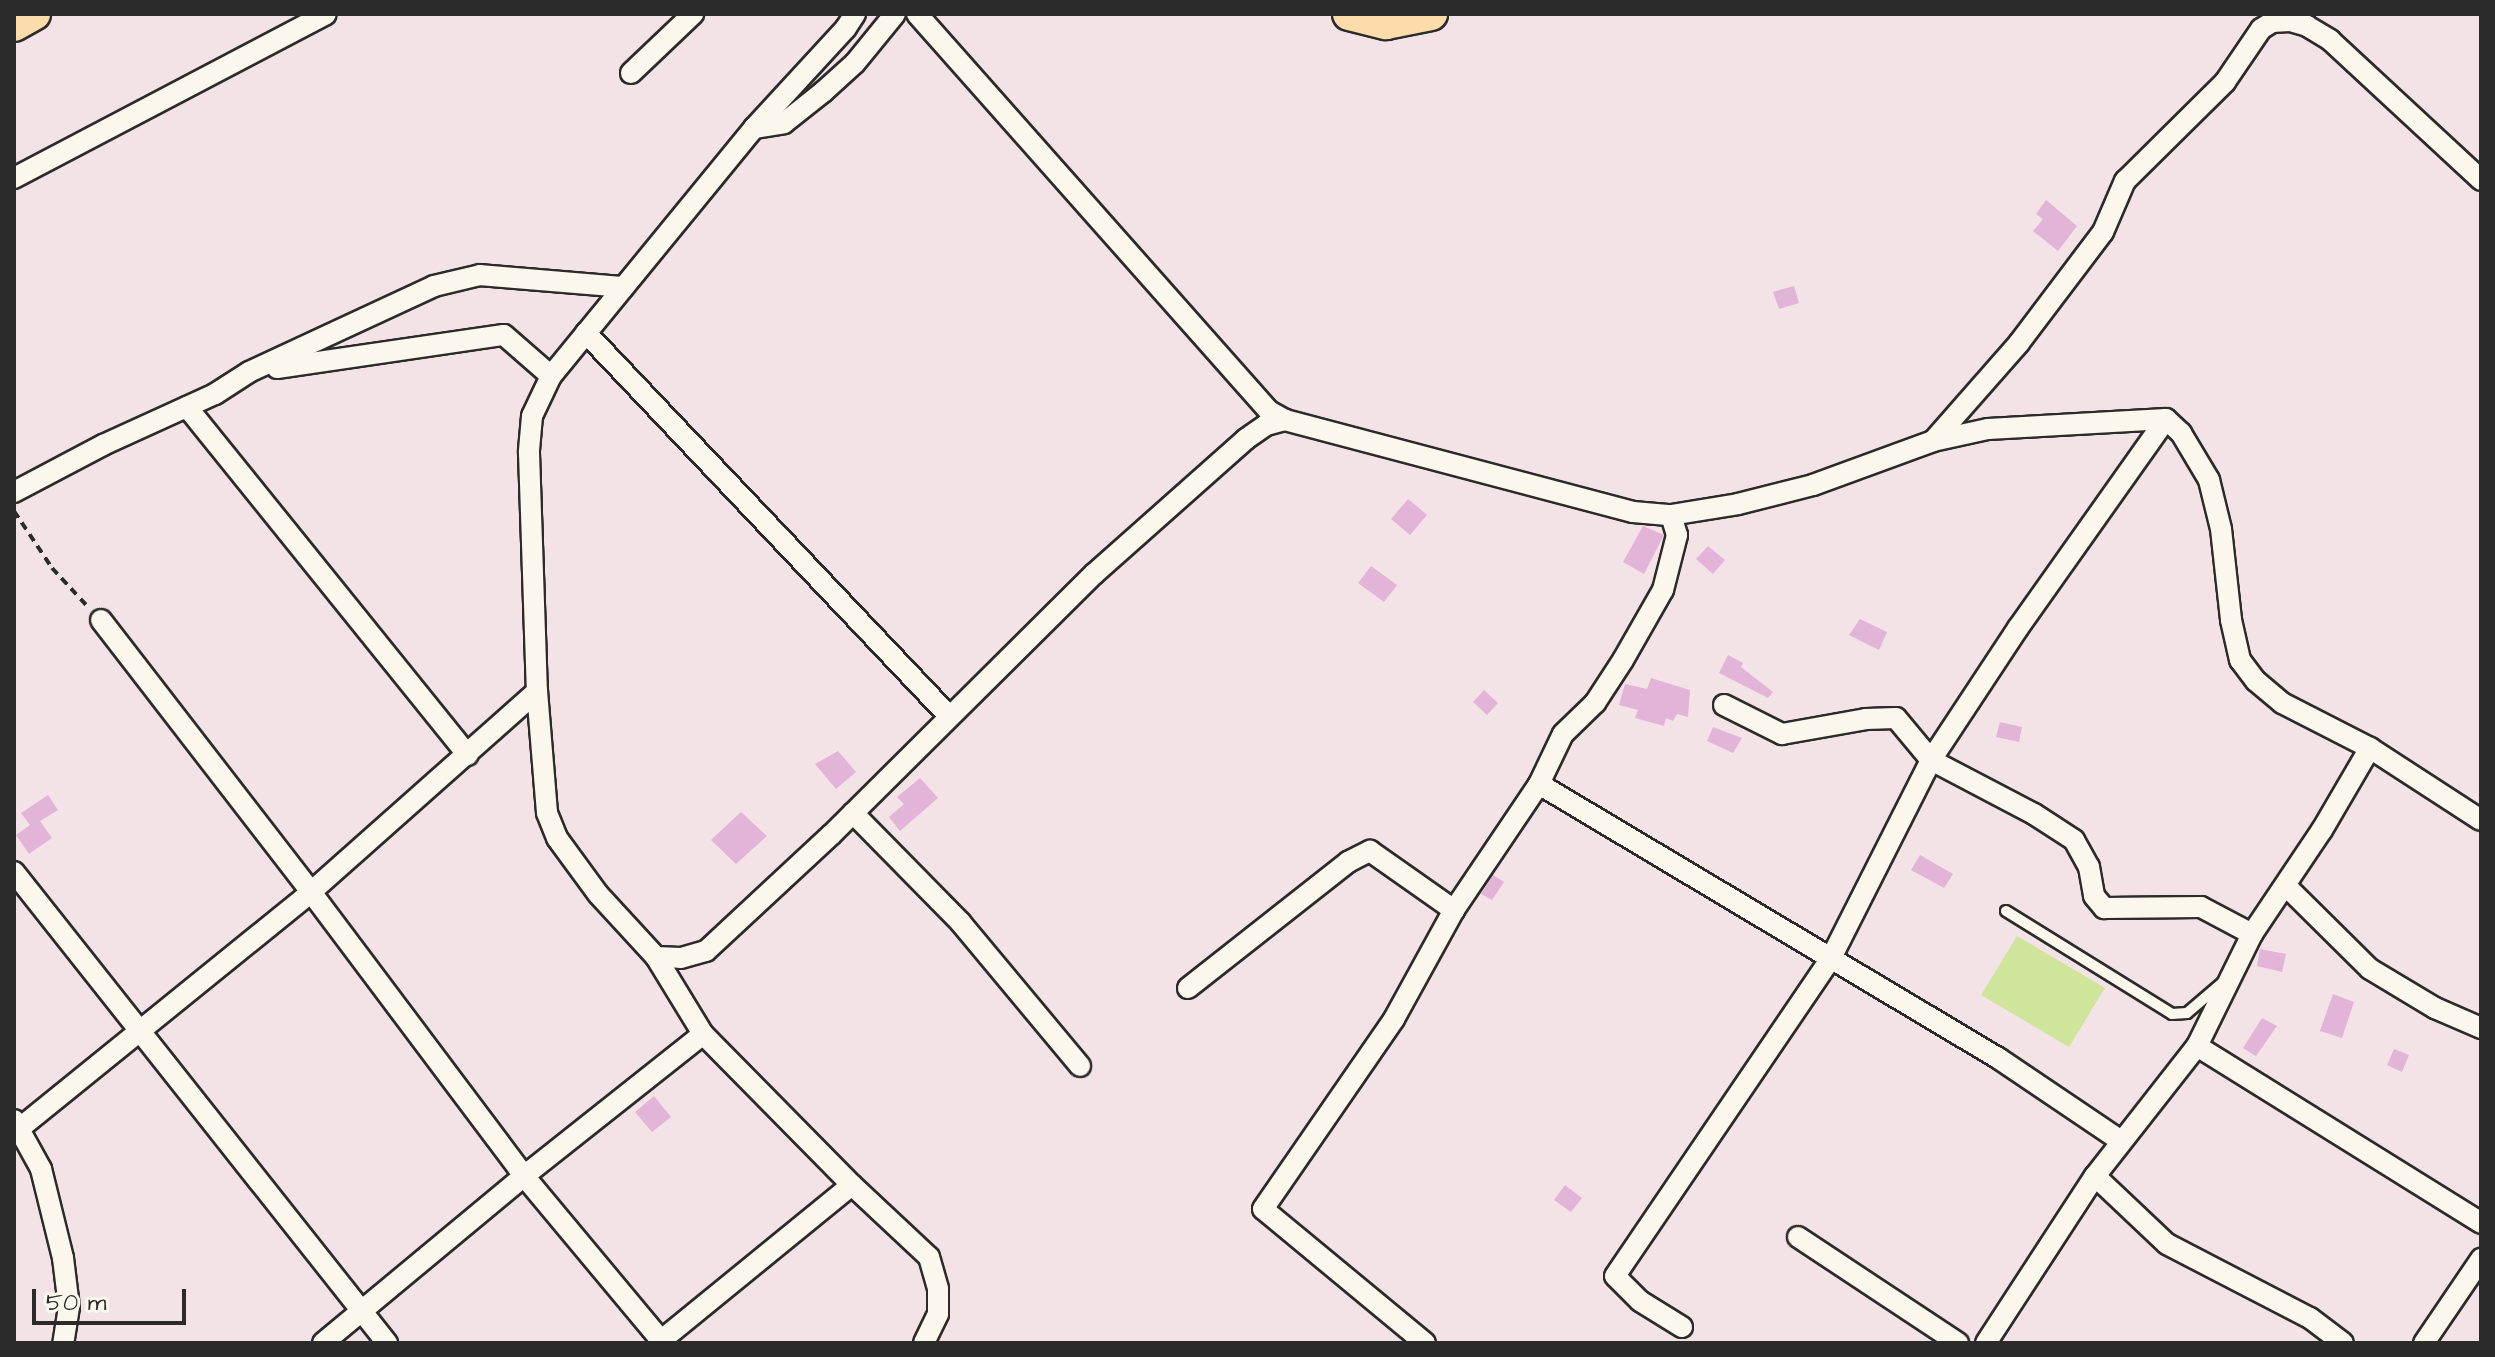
<!DOCTYPE html>
<style>
body{margin:0}
#map{position:relative;width:2495px;height:1357px;overflow:hidden;background:#f4e3e6;font-family:"Architects Daughter",sans-serif}
div>[style]{position:absolute}
[style*='--x']{left:calc(var(--x)*1px);top:calc(var(--y)*1px);width:calc(var(--w)*1px);rotate:calc(var(--a)*1deg)}
.green>*{inset:0;background:#cee59b}
.building>*{inset:0;background:#e2b4d7}
.path>*{height:4px;margin-top:-2px;transform-origin:0;background:repeating-linear-gradient(90deg,#2b2b2b 0 8px,transparent 0 14px)}
.roads{filter:drop-shadow(2px 0 #2b2b2b) drop-shadow(-2px 0 #2b2b2b) drop-shadow(0 2px #2b2b2b) drop-shadow(0 -2px #2b2b2b)}
.service>*{height:10px;margin:-5px;padding:0 5px;transform-origin:5px;border-radius:5px;background:#fbf7ec}
.minor>*{height:20px;margin:-10px;padding:0 10px;transform-origin:10px;border-radius:10px;background:#fbf7ec}
.primary>*{height:32px;margin:-16px;padding:0 16px;transform-origin:16px;border-radius:16px;background:#fddcac}
span{translate:-50% -50%;white-space:nowrap;text-align:center;line-height:1.15;-webkit-text-stroke:7px #fbf7ec;paint-order:stroke}
.frame{position:absolute;inset:0;border:16px solid #2b2b2b;pointer-events:none}
.scale{position:absolute;left:32px;top:1289px;width:154px;height:36px;box-sizing:border-box;border:4px solid #2b2b2b;border-top:0;padding-left:10px;font-size:24px;line-height:28px;white-space:nowrap;color:#2b2b2b;-webkit-text-stroke:6px #fbf7ec;paint-order:stroke}
</style>
<div id="map">
<div class="green">
<div style="clip-path:polygon(2017px 936px,2105px 988px,2069px 1047px,1981px 995px)"></div>
</div>
<div class="building">
<div style="clip-path:polygon(2046px 200px,2077px 226px,2058px 251px,2033px 231px,2043px 219px,2036px 214px)"></div>
<div style="clip-path:polygon(1794px 286px,1799px 303px,1779px 309px,1773px 292px)"></div>
<div style="clip-path:polygon(1408px 499px,1427px 515px,1410px 535px,1391px 519px)"></div>
<div style="clip-path:polygon(1643px 526px,1664px 535px,1644px 574px,1623px 562px)"></div>
<div style="clip-path:polygon(1708px 546px,1725px 560px,1713px 574px,1696px 559px)"></div>
<div style="clip-path:polygon(1371px 566px,1397px 585px,1384px 602px,1358px 583px)"></div>
<div style="clip-path:polygon(1860px 619px,1887px 632px,1879px 650px,1849px 635px)"></div>
<div style="clip-path:polygon(1728px 655px,1743px 663px,1741px 667px,1773px 692px,1768px 698px,1719px 673px)"></div>
<div style="clip-path:polygon(1651px 678px,1690px 690px,1688px 717px,1677px 714px,1673px 721px,1666px 718px,1664px 726px,1635px 718px,1638px 710px,1619px 705px,1625px 684px,1647px 689px)"></div>
<div style="clip-path:polygon(1484px 690px,1498px 703px,1487px 715px,1473px 702px)"></div>
<div style="clip-path:polygon(2000px 722px,2022px 727px,2019px 742px,1996px 737px)"></div>
<div style="clip-path:polygon(1713px 727px,1742px 738px,1733px 753px,1707px 741px)"></div>
<div style="clip-path:polygon(838px 751px,856px 772px,836px 789px,815px 764px)"></div>
<div style="clip-path:polygon(920px 778px,938px 798px,900px 831px,889px 817px,904px 804px,897px 797px)"></div>
<div style="clip-path:polygon(48px 795px,58px 810px,40px 821px,52px 838px,29px 854px,16px 835px,30px 825px,21px 813px)"></div>
<div style="clip-path:polygon(741px 812px,767px 836px,736px 864px,711px 840px)"></div>
<div style="clip-path:polygon(1920px 855px,1953px 874px,1944px 888px,1911px 870px)"></div>
<div style="clip-path:polygon(1493px 875px,1504px 882px,1492px 900px,1481px 894px)"></div>
<div style="clip-path:polygon(2260px 949px,2286px 954px,2282px 972px,2257px 966px)"></div>
<div style="clip-path:polygon(2333px 994px,2354px 1002px,2342px 1038px,2320px 1031px)"></div>
<div style="clip-path:polygon(2262px 1018px,2277px 1026px,2256px 1056px,2243px 1048px)"></div>
<div style="clip-path:polygon(2394px 1049px,2409px 1055px,2402px 1072px,2387px 1065px)"></div>
<div style="clip-path:polygon(654px 1096px,671px 1117px,652px 1132px,635px 1112px)"></div>
<div style="clip-path:polygon(1565px 1185px,1582px 1198px,1571px 1212px,1554px 1200px)"></div>
</div>
<div class="path">
<div style="--x:14;--y:511;--w:69;--a:56.3"></div>
<div style="--x:52;--y:568;--w:53;--a:47.3"></div>
</div>
<div class="roads">
<div class="service">
<div style="--x:2006;--y:911;--w:195;--a:31.8"></div>
<div style="--x:2172;--y:1014;--w:15;--a:-4"></div>
<div style="--x:2187;--y:1013;--w:45;--a:-40.5"></div>
</div>
<div class="minor">
<div style="--x:855;--y:14;--w:17;--a:123"></div>
<div style="--x:846;--y:28;--w:136;--a:132.6"></div>
<div style="--x:754;--y:128;--w:320;--a:129.3"></div>
<div style="--x:551;--y:376;--w:44;--a:115.4"></div>
<div style="--x:532;--y:416;--w:37;--a:95"></div>
<div style="--x:529;--y:453;--w:238;--a:88.1"></div>
<div style="--x:537;--y:691;--w:122;--a:85.3"></div>
<div style="--x:547;--y:813;--w:27;--a:68"></div>
<div style="--x:557;--y:838;--w:69;--a:53.8"></div>
<div style="--x:598;--y:894;--w:86;--a:47.4"></div>
<div style="--x:656;--y:957;--w:25;--a:2"></div>
<div style="--x:681;--y:958;--w:26;--a:-16"></div>
<div style="--x:706;--y:951;--w:171;--a:-42.9"></div>
<div style="--x:831;--y:835;--w:371;--a:-44.8"></div>
<div style="--x:1094;--y:574;--w:203;--a:-41.6"></div>
<div style="--x:1246;--y:439;--w:24;--a:-35"></div>
<div style="--x:1266;--y:425;--w:20;--a:-15"></div>
<div style="--x:1285;--y:420;--w:360;--a:14.8"></div>
<div style="--x:1633;--y:512;--w:38;--a:5"></div>
<div style="--x:1671;--y:515;--w:68;--a:-9.3"></div>
<div style="--x:1738;--y:504;--w:77;--a:-14.2"></div>
<div style="--x:1813;--y:485;--w:128;--a:-20.1"></div>
<div style="--x:1933;--y:441;--w:56;--a:-12.3"></div>
<div style="--x:1988;--y:429;--w:178;--a:-3.2"></div>
<div style="--x:2166;--y:419;--w:21;--a:43"></div>
<div style="--x:2181;--y:433;--w:55;--a:59.2"></div>
<div style="--x:2209;--y:480;--w:50;--a:76.2"></div>
<div style="--x:2221;--y:529;--w:92;--a:83.7"></div>
<div style="--x:2231;--y:620;--w:41;--a:77.3"></div>
<div style="--x:2240;--y:660;--w:26;--a:53"></div>
<div style="--x:2256;--y:681;--w:34;--a:40"></div>
<div style="--x:2282;--y:703;--w:99;--a:27.1"></div>
<div style="--x:2370;--y:748;--w:132;--a:33"></div>
<div style="--x:917;--y:14;--w:531;--a:48.44"></div>
<div style="--x:1269;--y:411;--w:18;--a:29"></div>
<div style="--x:631;--y:73;--w:86;--a:-43.6"></div>
<div style="--x:754;--y:128;--w:30;--a:-9"></div>
<div style="--x:784;--y:123;--w:50;--a:-38.5"></div>
<div style="--x:823;--y:92;--w:43;--a:-42.2"></div>
<div style="--x:855;--y:63;--w:63;--a:-50.8"></div>
<div style="--x:14;--y:178;--w:352;--a:-27.7"></div>
<div style="--x:586;--y:333;--w:528;--a:46.54"></div>
<div style="--x:277;--y:368;--w:229;--a:-8.3"></div>
<div style="--x:504;--y:335;--w:62;--a:41.1"></div>
<div style="--x:187;--y:407;--w:447;--a:51.1"></div>
<div style="--x:1933;--y:441;--w:130;--a:-48.7"></div>
<div style="--x:2019;--y:343;--w:139;--a:-52.9"></div>
<div style="--x:2103;--y:232;--w:56;--a:-66.7"></div>
<div style="--x:2125;--y:181;--w:141;--a:-44.7"></div>
<div style="--x:2225;--y:82;--w:64;--a:-55.8"></div>
<div style="--x:2261;--y:29;--w:13;--a:-32"></div>
<div style="--x:2272;--y:22;--w:18;--a:-3"></div>
<div style="--x:2290;--y:21;--w:18;--a:16"></div>
<div style="--x:2307;--y:26;--w:27;--a:31"></div>
<div style="--x:2330;--y:40;--w:206;--a:42.8"></div>
<div style="--x:14;--y:492;--w:101;--a:-27.8"></div>
<div style="--x:103;--y:445;--w:123;--a:-24.5"></div>
<div style="--x:215;--y:394;--w:40;--a:-32.9"></div>
<div style="--x:249;--y:372;--w:204;--a:-24.9"></div>
<div style="--x:434;--y:286;--w:47;--a:-13.4"></div>
<div style="--x:480;--y:275;--w:144;--a:4.8"></div>
<div style="--x:101;--y:620;--w:344;--a:52.3"></div>
<div style="--x:311;--y:892;--w:355;--a:53.1"></div>
<div style="--x:524;--y:1176;--w:217;--a:50.2"></div>
<div style="--x:1724;--y:705;--w:65;--a:26.6"></div>
<div style="--x:1782;--y:734;--w:85;--a:-10.1"></div>
<div style="--x:1866;--y:719;--w:30;--a:-2"></div>
<div style="--x:1896;--y:718;--w:55;--a:50.2"></div>
<div style="--x:1931;--y:760;--w:116;--a:27.7"></div>
<div style="--x:2034;--y:814;--w:48;--a:33"></div>
<div style="--x:2074;--y:840;--w:31;--a:61"></div>
<div style="--x:2089;--y:867;--w:29;--a:80"></div>
<div style="--x:2094;--y:896;--w:16;--a:50"></div>
<div style="--x:2104;--y:908;--w:97;--a:-0.6"></div>
<div style="--x:2201;--y:907;--w:58;--a:27.9"></div>
<div style="--x:1539;--y:784;--w:535;--a:30.84"></div>
<div style="--x:1998;--y:1058;--w:148;--a:34"></div>
<div style="--x:853;--y:813;--w:154;--a:45.5"></div>
<div style="--x:961;--y:923;--w:186;--a:50.2"></div>
<div style="--x:14;--y:872;--w:601;--a:51.62"></div>
<div style="--x:2286;--y:886;--w:118;--a:44.7"></div>
<div style="--x:2370;--y:969;--w:76;--a:31"></div>
<div style="--x:2435;--y:1008;--w:50;--a:23.5"></div>
<div style="--x:656;--y:957;--w:90;--a:58.6"></div>
<div style="--x:703;--y:1034;--w:212;--a:45.4"></div>
<div style="--x:852;--y:1185;--w:105;--a:43.1"></div>
<div style="--x:929;--y:1257;--w:33;--a:74"></div>
<div style="--x:938;--y:1289;--w:25;--a:90"></div>
<div style="--x:938;--y:1314;--w:32;--a:116"></div>
<div style="--x:1188;--y:988;--w:204;--a:-38.2"></div>
<div style="--x:1348;--y:862;--w:25;--a:-27"></div>
<div style="--x:1370;--y:851;--w:103;--a:35.1"></div>
<div style="--x:2197;--y:1046;--w:335;--a:31.9"></div>
<div style="--x:14;--y:1120;--w:56;--a:61.1"></div>
<div style="--x:41;--y:1169;--w:92;--a:76.1"></div>
<div style="--x:63;--y:1258;--w:49;--a:83"></div>
<div style="--x:69;--y:1307;--w:36;--a:99"></div>
<div style="--x:20;--y:1128;--w:375;--a:-39"></div>
<div style="--x:311;--y:892;--w:302;--a:-41.6"></div>
<div style="--x:2095;--y:1176;--w:99;--a:43.4"></div>
<div style="--x:2167;--y:1244;--w:161;--a:27.4"></div>
<div style="--x:2310;--y:1318;--w:41;--a:37.1"></div>
<div style="--x:1798;--y:1237;--w:192;--a:33.5"></div>
<div style="--x:1682;--y:1327;--w:49;--a:-148.2"></div>
<div style="--x:1640;--y:1301;--w:35;--a:-135"></div>
<div style="--x:1615;--y:1276;--w:384;--a:-55.8"></div>
<div style="--x:1831;--y:958;--w:222;--a:-63.2"></div>
<div style="--x:1931;--y:760;--w:158;--a:-56.6"></div>
<div style="--x:2018;--y:628;--w:256;--a:-54.7"></div>
<div style="--x:323;--y:1343;--w:261;--a:-39.7"></div>
<div style="--x:524;--y:1176;--w:228;--a:-38.4"></div>
<div style="--x:658;--y:1343;--w:250;--a:-39.2"></div>
<div style="--x:1425;--y:1343;--w:210;--a:-140.4"></div>
<div style="--x:1263;--y:1209;--w:231;--a:-55.4"></div>
<div style="--x:1394;--y:1019;--w:124;--a:-61.2"></div>
<div style="--x:1454;--y:910;--w:152;--a:-56"></div>
<div style="--x:1539;--y:784;--w:55;--a:-64.4"></div>
<div style="--x:1563;--y:734;--w:45;--a:-44.1"></div>
<div style="--x:1595;--y:703;--w:51;--a:-56.9"></div>
<div style="--x:1623;--y:660;--w:81;--a:-60.3"></div>
<div style="--x:1663;--y:590;--w:57;--a:-75.7"></div>
<div style="--x:1677;--y:535;--w:21;--a:-107"></div>
<div style="--x:1986;--y:1343;--w:199;--a:-56.9"></div>
<div style="--x:2095;--y:1176;--w:165;--a:-51.9"></div>
<div style="--x:2197;--y:1046;--w:125;--a:-63.8"></div>
<div style="--x:2252;--y:934;--w:125;--a:-56.1"></div>
<div style="--x:2322;--y:830;--w:95;--a:-59.7"></div>
<div style="--x:2424;--y:1343;--w:102;--a:-55.8"></div>
</div>
<div class="primary">
<div style="--x:1349;--y:14;--w:38;--a:14"></div>
<div style="--x:1386;--y:23;--w:46;--a:-11.3"></div>
<div style="--x:14;--y:25;--w:23;--a:-29"></div>
</div>
</div>
<div class="frame"></div>
<div class="scale">50 m</div>
</div>
